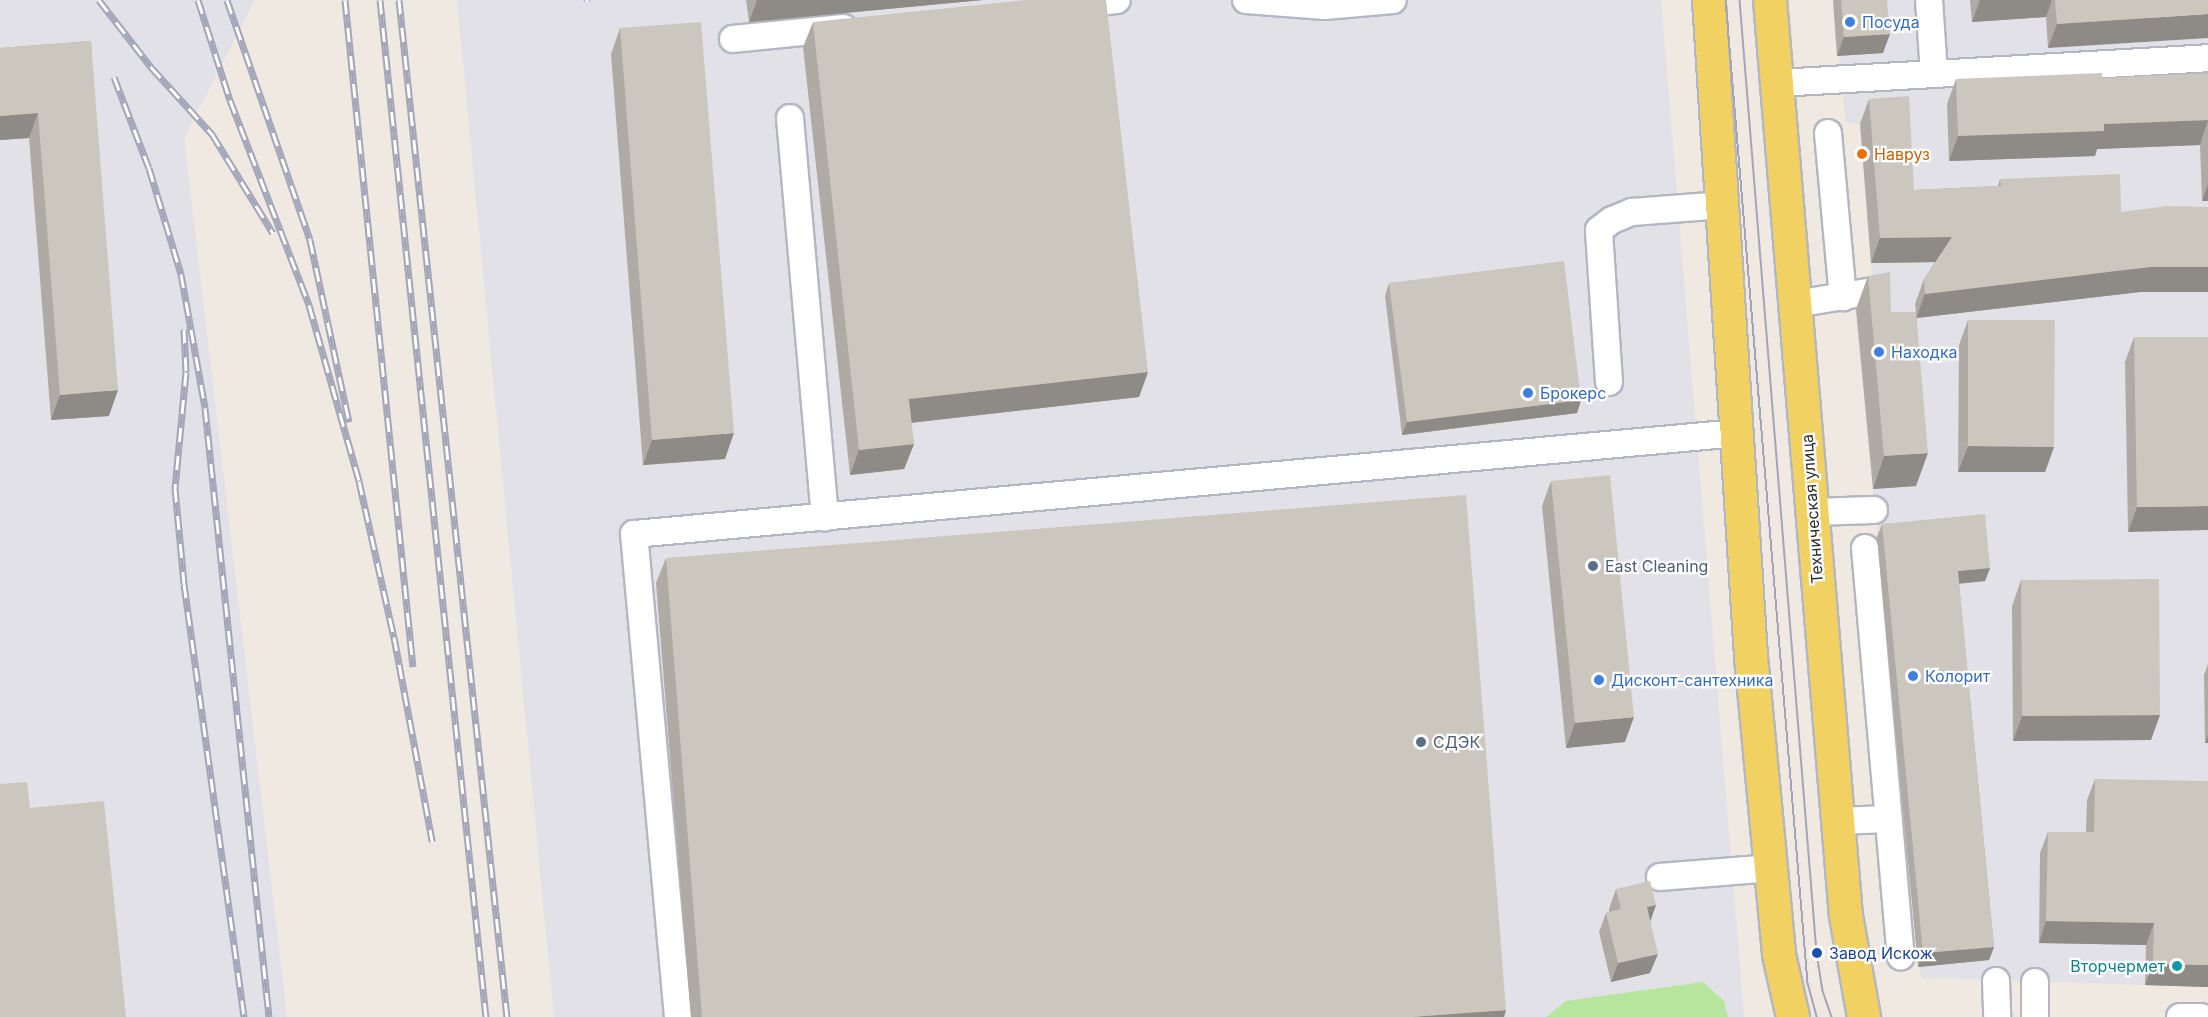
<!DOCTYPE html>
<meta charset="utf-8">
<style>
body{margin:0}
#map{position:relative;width:2208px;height:1017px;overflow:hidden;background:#efe9e1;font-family:Inter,sans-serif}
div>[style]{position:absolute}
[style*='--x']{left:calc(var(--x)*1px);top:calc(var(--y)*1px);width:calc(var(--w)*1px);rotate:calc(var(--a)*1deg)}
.industrial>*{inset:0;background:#e3e1e8}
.green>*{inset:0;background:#b6e59e}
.roads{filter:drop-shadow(2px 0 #b4b7c1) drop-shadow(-2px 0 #b4b7c1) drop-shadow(0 2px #b4b7c1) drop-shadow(0 -2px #b4b7c1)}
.minor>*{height:26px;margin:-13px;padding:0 13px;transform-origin:13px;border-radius:13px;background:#fff}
.major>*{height:32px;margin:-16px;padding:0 16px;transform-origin:16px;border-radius:16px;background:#f2d163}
.tram>*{height:1.5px;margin:-0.75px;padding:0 0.75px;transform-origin:0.75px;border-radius:0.75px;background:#a3a6b8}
.rail>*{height:7px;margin-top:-3.5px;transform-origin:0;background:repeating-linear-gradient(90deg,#fff 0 14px,#a3a6b8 0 28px);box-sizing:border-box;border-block:2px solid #a3a6b8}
.wall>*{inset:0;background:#afaba4}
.shaded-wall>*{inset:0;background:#8e8b86}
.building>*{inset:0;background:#cbc7bf}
.dots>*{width:16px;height:16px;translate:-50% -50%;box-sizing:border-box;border:3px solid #fff;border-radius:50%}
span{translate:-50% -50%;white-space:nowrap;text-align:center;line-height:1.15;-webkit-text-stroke:4.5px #fff;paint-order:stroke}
.shop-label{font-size:16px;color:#366cbe}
.left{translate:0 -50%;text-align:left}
.food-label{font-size:16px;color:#c56008}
.street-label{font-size:16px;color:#2e2e2e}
.service-label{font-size:16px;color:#4e5e75}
.transit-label{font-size:16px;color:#164399}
.culture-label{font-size:16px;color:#0d838f}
.right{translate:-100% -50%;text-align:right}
</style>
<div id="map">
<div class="industrial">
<div style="clip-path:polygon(0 0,255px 0,184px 138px,287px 1017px,0 1017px)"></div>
<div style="clip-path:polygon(457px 0,1661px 0,1744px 1017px,554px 1017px)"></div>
<div style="clip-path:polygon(1833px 0,2208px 0,2208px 987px,1921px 978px,1855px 306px,1873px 291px,1860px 124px,1846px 123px)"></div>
</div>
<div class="green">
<div style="clip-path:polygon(1703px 982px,1724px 1001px,1728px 1017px,1546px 1017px,1566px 1001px)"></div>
</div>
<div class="roads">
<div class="minor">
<div style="--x:1246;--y:0;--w:79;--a:4.3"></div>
<div style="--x:1325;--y:6;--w:68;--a:-5"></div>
<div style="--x:1929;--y:0;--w:74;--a:86.1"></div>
<div style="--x:1071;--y:5;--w:46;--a:-6.2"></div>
<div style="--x:733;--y:39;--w:111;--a:-5.7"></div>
<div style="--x:1778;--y:83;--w:431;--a:-3.3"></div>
<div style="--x:790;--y:118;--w:401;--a:85"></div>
<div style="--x:1828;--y:133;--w:165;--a:84.8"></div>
<div style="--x:1796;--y:304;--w:78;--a:-9.6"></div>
<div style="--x:1609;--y:382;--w:152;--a:-93.8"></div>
<div style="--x:1599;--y:230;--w:16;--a:-38"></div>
<div style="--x:1612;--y:220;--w:22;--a:-22"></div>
<div style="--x:1632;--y:212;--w:92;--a:-4.4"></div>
<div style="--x:1813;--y:512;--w:61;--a:-1.9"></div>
<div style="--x:1865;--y:548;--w:410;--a:85"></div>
<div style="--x:1838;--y:821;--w:50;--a:-2.3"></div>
<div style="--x:1660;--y:877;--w:112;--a:-4.6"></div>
<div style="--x:1996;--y:981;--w:36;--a:88"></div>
<div style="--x:678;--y:1017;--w:485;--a:-95.2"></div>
<div style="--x:634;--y:534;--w:1108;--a:-5.23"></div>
<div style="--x:2035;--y:1017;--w:35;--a:-90"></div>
<div style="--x:2180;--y:1017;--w:21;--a:0"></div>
</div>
<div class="major">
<div style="--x:1709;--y:0;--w:658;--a:86.34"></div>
<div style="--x:1751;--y:657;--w:299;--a:84.6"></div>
<div style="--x:1779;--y:955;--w:64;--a:77.3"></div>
<div style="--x:1770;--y:0;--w:919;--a:85.26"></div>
<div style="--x:1846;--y:916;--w:103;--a:79.9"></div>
</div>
</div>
<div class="tram">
<div style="--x:1726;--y:0;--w:986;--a:85.23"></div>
<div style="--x:1808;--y:983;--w:35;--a:75"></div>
<div style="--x:1740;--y:0;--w:956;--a:85.38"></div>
<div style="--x:1817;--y:953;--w:38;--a:81"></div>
<div style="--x:1823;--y:991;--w:28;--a:71"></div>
</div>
<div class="rail">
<div style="--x:99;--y:0;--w:85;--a:52.2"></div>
<div style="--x:151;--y:67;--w:91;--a:47.7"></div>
<div style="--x:212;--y:134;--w:116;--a:58.4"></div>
<div style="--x:198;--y:0;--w:105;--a:72.3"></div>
<div style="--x:230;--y:100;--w:220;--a:68.9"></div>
<div style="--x:309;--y:305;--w:183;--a:74.1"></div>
<div style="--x:359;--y:481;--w:160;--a:77.4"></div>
<div style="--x:394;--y:637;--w:208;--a:79.4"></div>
<div style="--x:227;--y:0;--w:254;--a:70.9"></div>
<div style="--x:310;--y:240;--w:186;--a:77.9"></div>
<div style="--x:345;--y:0;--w:670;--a:84.18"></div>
<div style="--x:380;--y:0;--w:1023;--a:84.05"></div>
<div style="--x:399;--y:0;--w:1023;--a:83.94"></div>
<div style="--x:587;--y:0;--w:1;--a:90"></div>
<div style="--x:114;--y:77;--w:97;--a:69"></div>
<div style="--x:149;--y:168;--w:111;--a:73.2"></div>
<div style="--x:181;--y:274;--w:136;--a:79.8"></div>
<div style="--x:205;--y:408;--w:612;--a:84"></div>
<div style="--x:184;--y:329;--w:43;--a:87.3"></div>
<div style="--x:186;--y:372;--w:117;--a:95.4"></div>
<div style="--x:175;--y:488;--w:96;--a:84.6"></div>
<div style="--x:184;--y:584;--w:437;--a:82.1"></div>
</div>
<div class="wall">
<div style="clip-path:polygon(746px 0,983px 0,749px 22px)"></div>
<div style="clip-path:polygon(1833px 0,1887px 0,1883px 53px,1837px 56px)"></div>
<div style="clip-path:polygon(1970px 0,2208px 0,2048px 48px,2046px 17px,1972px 22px)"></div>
<div style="clip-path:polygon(813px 22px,1148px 372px,1139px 397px,911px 423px,914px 444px,904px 469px,850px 475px,803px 47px)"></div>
<div style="clip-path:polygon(620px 28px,725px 459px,643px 465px,611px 54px)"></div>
<div style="clip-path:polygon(91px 41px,109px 416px,51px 420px,29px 138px,0 140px,0 48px)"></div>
<div style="clip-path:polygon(2208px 73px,2208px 201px,2202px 201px,2200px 145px,2097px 149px,2095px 156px,1949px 161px,1947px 104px,1956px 79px,2102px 78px)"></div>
<div style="clip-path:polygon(1869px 99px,1914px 190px,1998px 186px,2000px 179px,2121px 212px,2140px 292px,1917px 318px,1916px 486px,1873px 489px,1856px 309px,1868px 276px,1891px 312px,1916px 312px,1915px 304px,1924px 279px,1935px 262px,1871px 263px,1860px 124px)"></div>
<div style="clip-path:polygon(1389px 283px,1581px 400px,1577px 413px,1402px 435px,1385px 296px)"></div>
<div style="clip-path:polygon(1968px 320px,2054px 447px,2045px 472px,1958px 472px,1959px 345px)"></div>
<div style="clip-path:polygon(2134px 337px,2208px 337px,2128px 532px,2125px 362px)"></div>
<div style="clip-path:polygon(1551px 481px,1625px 742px,1566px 748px,1542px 506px)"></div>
<div style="clip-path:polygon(1882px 524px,1990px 568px,1985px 581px,1959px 584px,1994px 947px,1989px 960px,1918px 967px,1877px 537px)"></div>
<div style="clip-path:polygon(666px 558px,1504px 1017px,691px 1017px,656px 583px)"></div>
<div style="clip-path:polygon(2021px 580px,2151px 740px,2013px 741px,2012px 606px)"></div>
<div style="clip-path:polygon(2208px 664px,2208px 743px,2205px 743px,2204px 675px)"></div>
<div style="clip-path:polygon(2095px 779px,2208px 987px,2145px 985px,2146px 945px,2039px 943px,2040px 853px,2048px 832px,2086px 832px,2087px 800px)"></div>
<div style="clip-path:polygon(1616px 889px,1656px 905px,1650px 921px,1650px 973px,1611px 982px,1599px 932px,1606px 913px,1609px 912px,1609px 909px)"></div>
</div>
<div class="shaded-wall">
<div style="clip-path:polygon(757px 0,983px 0,749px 22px)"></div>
<div style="clip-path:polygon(1980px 0,2052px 0,2046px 17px,1972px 22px)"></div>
<div style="clip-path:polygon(2208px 14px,2208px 38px,2048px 48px,2057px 24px)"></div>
<div style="clip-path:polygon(1890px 34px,1883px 53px,1837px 56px,1844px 37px)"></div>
<div style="clip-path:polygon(38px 113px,29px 138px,0 140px,0 116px)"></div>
<div style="clip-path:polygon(2208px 120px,2200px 145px,2097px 149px,2095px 156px,1949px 161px,1958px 136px,2104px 124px)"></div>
<div style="clip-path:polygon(2208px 184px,2208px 201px,2202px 201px)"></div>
<div style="clip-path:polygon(1952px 237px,1943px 262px,1871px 263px,1880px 238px)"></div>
<div style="clip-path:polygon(2149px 267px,2208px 267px,2208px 292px,2140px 292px,1916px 318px,1925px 294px)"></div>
<div style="clip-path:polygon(1148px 372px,1139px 397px,899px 424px,909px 399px)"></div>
<div style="clip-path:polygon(118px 390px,109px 416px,51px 420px,60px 395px)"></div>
<div style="clip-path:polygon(1581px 400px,1577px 413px,1402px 435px,1407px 422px)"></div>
<div style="clip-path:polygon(734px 433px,725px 459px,643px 465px,652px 440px)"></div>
<div style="clip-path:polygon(914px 444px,904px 469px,850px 475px,859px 450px)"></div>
<div style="clip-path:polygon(1968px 446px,2054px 447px,2045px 472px,1958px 472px)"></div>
<div style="clip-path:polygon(1928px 453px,1916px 486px,1873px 489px,1884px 456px)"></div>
<div style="clip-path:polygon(2208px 506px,2208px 530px,2128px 532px,2137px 507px)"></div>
<div style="clip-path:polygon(1990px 568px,1985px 581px,1953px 584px,1958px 571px)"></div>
<div style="clip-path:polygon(2160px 715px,2151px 740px,2013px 741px,2022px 716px)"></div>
<div style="clip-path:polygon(1634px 717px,1625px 742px,1566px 748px,1575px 723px)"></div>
<div style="clip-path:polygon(2208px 735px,2208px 743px,2205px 743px)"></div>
<div style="clip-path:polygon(1656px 905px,1649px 925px,1647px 907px)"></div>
<div style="clip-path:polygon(2046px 921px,2154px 923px,2146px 945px,2039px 943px)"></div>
<div style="clip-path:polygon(1994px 947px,1989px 960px,1918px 967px,1923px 953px)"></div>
<div style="clip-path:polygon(1658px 954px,1650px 973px,1611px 982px,1618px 963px)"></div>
<div style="clip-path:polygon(2153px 964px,2208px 965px,2208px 987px,2145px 985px)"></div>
<div style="clip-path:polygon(1506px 1010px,1504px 1017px,1412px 1017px)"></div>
</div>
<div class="building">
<div style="clip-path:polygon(1026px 0,1106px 0,1148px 372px,909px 399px,914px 444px,859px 450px,813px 22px)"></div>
<div style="clip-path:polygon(1841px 0,1887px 0,1890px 34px,1844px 37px)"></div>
<div style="clip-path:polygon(2055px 0,2208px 0,2208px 14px,2057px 24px)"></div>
<div style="clip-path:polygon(701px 22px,734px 433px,652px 440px,620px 28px)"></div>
<div style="clip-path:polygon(91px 41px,118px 390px,60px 395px,38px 113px,0 116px,0 48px)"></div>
<div style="clip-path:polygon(2102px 73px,2102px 78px,2208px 73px,2208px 120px,2104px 124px,2104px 131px,1958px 136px,1956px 79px)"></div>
<div style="clip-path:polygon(1909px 96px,1914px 190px,2001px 186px,2000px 179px,2120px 174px,2121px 212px,2167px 206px,2208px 207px,2208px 267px,2149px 267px,1925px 294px,1924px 279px,1952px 237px,1880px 238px,1869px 99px)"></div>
<div style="clip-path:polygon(1564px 261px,1581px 400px,1407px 422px,1389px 283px)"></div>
<div style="clip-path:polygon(1890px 272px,1891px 312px,1916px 312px,1928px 453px,1884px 456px,1868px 276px)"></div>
<div style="clip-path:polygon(1968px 320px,2055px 320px,2054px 447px,1968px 446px)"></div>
<div style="clip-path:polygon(2134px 337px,2208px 337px,2208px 506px,2137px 507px)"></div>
<div style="clip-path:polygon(1610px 475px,1634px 717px,1575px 723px,1551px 481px)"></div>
<div style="clip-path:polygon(1466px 495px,1506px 1010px,1412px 1017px,702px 1017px,666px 558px)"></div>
<div style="clip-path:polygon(1985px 514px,1990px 568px,1958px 571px,1994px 947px,1923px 953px,1882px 524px)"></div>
<div style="clip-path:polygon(2159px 579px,2160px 715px,2022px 716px,2021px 580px)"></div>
<div style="clip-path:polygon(2095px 779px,2208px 781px,2208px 965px,2153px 964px,2154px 923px,2046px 921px,2048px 832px,2094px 832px)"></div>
<div style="clip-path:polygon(27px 782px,30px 808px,104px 801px,126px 1017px,0 1017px,0 784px)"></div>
<div style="clip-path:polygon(1650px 881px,1656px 905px,1647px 907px,1658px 954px,1618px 963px,1606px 913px,1621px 909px,1616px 889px)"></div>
</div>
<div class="dots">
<div style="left:1850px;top:22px;background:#3f7fe0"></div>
<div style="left:1862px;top:154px;background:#e8710a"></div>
<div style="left:1879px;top:352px;background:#3f7fe0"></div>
<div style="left:1528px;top:393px;background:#3f7fe0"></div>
<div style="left:1593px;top:566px;background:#5c6f8a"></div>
<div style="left:1913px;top:676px;background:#3f7fe0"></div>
<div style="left:1599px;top:680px;background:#3f7fe0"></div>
<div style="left:1421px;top:742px;background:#5c6f8a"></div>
<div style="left:1817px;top:953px;background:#1a4fb4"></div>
<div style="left:2177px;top:966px;background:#0f9aa8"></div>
</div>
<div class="shop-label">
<span class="left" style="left:1862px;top:22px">Посуда</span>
<span class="left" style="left:1891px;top:352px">Находка</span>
<span class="left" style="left:1540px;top:393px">Брокерс</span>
<span class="left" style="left:1925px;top:676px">Колорит</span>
<span class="left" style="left:1611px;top:680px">Дисконт-сантехника</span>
</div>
<div class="food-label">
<span class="left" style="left:1874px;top:154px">Навруз</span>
</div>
<div class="street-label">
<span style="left:1812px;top:509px;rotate:-94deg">Техническая улица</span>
</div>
<div class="service-label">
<span class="left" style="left:1605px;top:566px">East Cleaning</span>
<span class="left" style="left:1433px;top:742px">СДЭК</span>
</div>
<div class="transit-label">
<span class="left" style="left:1829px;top:953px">Завод Искож</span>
</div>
<div class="culture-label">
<span class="right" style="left:2165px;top:966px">Вторчермет</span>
</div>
</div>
